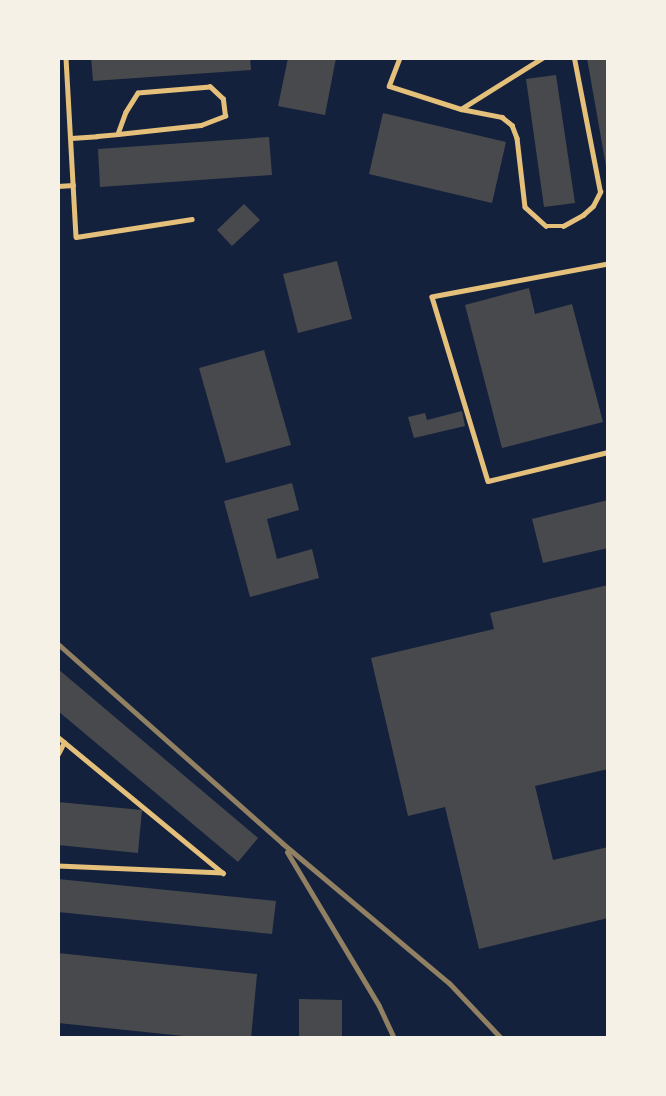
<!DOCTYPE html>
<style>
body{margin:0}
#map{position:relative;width:666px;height:1096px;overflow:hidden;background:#14213d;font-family:"Alegreya Sans",sans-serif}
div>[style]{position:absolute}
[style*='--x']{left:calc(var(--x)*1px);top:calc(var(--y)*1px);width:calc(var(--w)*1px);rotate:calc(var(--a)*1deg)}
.building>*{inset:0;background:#48494c}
.service>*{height:4.5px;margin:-2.25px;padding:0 2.25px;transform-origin:2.25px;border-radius:2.25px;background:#e5c07b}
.rail>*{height:5px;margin:-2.5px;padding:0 2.5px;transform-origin:2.5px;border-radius:2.5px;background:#918062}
span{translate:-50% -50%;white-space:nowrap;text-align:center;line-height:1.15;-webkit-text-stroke:7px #f6f1e7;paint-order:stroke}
.frame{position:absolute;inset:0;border:60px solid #f6f1e7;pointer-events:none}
</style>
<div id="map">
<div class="building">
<div style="clip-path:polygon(91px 58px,250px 58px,251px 70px,93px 81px)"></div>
<div style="clip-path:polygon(288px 58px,336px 58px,325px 115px,278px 106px)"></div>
<div style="clip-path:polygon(587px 58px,608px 58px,608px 172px,607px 172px)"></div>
<div style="clip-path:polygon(556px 75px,575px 203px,544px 207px,526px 79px)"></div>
<div style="clip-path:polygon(383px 113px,506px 142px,492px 203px,369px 174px)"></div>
<div style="clip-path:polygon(269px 137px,272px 175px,100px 187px,98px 149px)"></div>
<div style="clip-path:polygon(244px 204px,260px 220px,232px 246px,217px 230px)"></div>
<div style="clip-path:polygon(337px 261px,352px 319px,298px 333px,283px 274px)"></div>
<div style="clip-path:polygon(529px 288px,535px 314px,572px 304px,603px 422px,502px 448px,465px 305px)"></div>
<div style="clip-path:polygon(264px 350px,291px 445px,226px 463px,199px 368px)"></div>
<div style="clip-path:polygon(462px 411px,465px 426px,414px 438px,408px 417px,425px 413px,427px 420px)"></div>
<div style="clip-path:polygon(292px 483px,299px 510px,267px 519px,277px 559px,312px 549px,319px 578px,250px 597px,224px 501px)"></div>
<div style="clip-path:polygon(608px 500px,608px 548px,543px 563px,532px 519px)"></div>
<div style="clip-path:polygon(608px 585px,608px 769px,535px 786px,553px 860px,608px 847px,608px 918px,479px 949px,445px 807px,408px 816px,371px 658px,494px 629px,490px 613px)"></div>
<div style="clip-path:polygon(58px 669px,258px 838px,238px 862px,58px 711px)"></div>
<div style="clip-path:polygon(58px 802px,142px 810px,138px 853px,58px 845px)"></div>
<div style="clip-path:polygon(58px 879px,276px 901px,272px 934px,58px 912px)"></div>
<div style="clip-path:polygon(58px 953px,257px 974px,251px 1038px,203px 1038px,58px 1023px)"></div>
<div style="clip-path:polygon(299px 999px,342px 1000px,342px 1038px,299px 1038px)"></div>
</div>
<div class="service">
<div style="--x:66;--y:58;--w:179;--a:86.8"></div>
<div style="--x:76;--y:237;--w:117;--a:-8.8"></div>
<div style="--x:400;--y:58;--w:30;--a:111"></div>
<div style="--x:389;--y:86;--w:76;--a:17.7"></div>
<div style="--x:461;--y:109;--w:42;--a:11"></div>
<div style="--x:502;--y:117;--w:13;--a:39"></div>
<div style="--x:512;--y:125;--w:14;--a:69"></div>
<div style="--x:517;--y:138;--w:69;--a:83.4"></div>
<div style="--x:525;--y:207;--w:28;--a:42"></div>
<div style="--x:546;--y:226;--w:17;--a:0"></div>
<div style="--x:563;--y:226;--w:23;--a:-29"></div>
<div style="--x:583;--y:215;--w:13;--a:-42"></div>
<div style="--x:593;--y:206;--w:16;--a:-63"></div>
<div style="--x:600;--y:192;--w:136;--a:-101"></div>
<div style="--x:461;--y:109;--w:96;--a:-32.2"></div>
<div style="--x:71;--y:138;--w:26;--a:-4"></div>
<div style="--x:97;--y:136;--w:21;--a:-5"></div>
<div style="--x:118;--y:134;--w:83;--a:-6.2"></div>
<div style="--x:201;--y:125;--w:26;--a:-21"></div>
<div style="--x:225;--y:116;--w:17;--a:-97"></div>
<div style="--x:223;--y:99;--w:18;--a:-137"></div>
<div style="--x:210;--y:87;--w:72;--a:175.2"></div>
<div style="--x:138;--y:93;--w:22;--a:122"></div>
<div style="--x:126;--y:112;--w:23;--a:110"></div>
<div style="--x:58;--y:186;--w:15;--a:-4"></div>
<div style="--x:608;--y:264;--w:179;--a:169.4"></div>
<div style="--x:432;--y:297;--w:192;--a:73.1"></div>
<div style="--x:488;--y:481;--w:123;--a:-13.6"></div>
<div style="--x:58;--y:737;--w:214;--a:39.5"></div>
<div style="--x:223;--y:873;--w:165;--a:-177.6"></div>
<div style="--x:58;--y:754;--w:13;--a:-63"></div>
</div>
<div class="rail">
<div style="--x:58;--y:644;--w:300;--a:41.6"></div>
<div style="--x:282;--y:843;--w:218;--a:40"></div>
<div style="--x:449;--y:983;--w:76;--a:46.6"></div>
<div style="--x:287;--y:852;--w:179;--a:59.1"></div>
<div style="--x:379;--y:1006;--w:35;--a:65"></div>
</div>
<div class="frame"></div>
</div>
